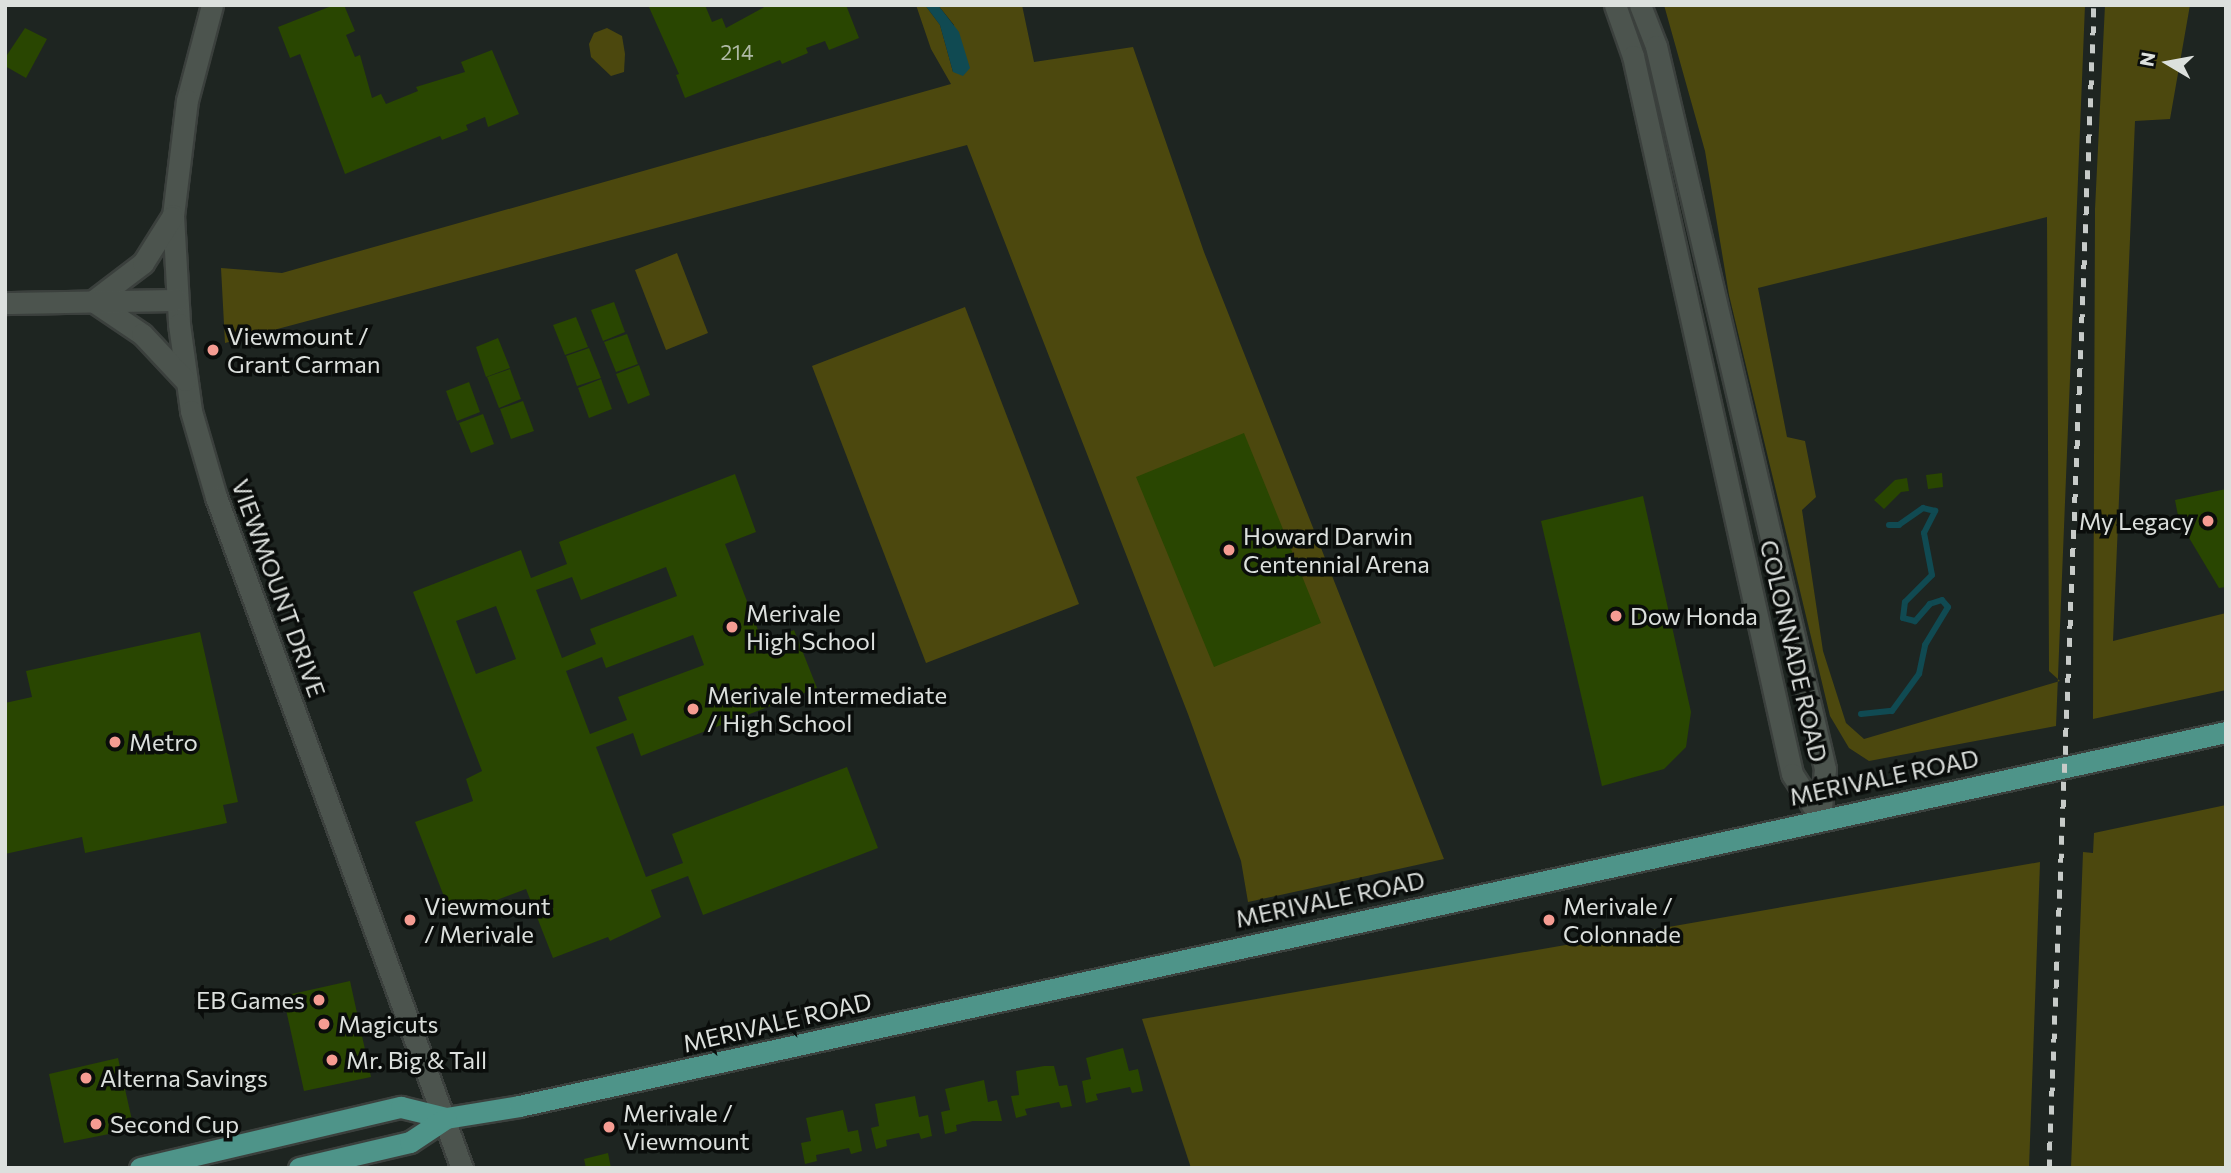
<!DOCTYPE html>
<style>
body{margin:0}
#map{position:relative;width:2231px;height:1173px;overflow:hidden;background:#1e2521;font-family:Commissioner,sans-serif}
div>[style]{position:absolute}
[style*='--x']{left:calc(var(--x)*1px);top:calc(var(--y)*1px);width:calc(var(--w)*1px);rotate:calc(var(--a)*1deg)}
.green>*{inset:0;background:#4c480e}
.water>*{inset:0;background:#104a52}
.stream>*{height:6px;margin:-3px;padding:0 3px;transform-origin:3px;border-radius:3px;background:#104a52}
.building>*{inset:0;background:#294601}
.roads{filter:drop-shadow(2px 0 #3b403d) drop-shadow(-2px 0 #3b403d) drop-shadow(0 2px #3b403d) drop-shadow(0 -2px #3b403d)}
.minor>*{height:21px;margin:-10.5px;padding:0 10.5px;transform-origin:10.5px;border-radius:10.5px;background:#4c544e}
.major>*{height:21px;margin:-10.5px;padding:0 10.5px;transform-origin:10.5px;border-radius:10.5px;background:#4e9489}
.rail>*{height:5px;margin-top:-2.5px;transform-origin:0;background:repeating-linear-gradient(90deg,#c7cbc8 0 9px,transparent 0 18px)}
.dots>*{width:19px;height:19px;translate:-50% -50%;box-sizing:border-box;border:4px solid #0a0d0b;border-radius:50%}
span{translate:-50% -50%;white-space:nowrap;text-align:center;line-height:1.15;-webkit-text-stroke:7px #0a0d0b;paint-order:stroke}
.number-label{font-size:21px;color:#afbaa6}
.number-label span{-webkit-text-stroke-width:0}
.poi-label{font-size:24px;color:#dce0dd}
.left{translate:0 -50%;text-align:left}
.right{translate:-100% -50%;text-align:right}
.street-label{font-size:24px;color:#dce0dd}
.frame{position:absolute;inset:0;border:7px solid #dce0dd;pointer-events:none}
.north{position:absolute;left:2133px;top:28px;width:70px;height:70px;-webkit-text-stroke:5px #0a0d0b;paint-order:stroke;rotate:280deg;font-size:19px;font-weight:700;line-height:28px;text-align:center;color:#dce0dd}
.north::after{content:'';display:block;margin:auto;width:24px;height:32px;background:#dce0dd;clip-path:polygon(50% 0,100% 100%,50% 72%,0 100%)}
</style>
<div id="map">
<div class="green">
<div style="clip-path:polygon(916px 5px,925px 5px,940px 25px,953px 72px,954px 25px,938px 5px,1022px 5px,1034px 62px,1133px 47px,1204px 252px,1444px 859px,1248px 902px,1241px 861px,1188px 714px,967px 145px,225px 343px,221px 268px,282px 273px,951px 84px,931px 49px)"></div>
<div style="clip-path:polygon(evenodd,1664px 5px,2085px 5px,2056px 726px,1869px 761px,1849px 748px,1830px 716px,1729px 295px,1705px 151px,1664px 5px,2047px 217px,2049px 671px,2060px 681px,1864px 739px,1846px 723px,1823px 651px,1802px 510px,1816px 497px,1805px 441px,1787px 437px,1758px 288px,2047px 217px)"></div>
<div style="clip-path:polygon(2105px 5px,2190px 5px,2170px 119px,2135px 121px,2113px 641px,2226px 613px,2226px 690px,2093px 719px,2095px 209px)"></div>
<div style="clip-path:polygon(607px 28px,622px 36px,625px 54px,624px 72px,611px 76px,591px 57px,589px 44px,594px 33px)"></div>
<div style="clip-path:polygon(677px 253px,708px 333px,666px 350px,635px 270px)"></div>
<div style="clip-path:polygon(965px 307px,1079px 604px,926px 663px,812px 366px)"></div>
<div style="clip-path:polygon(2226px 805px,2226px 1168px,2071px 1168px,2083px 852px,2093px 853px,2094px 833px)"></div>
<div style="clip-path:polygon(2040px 862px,2029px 1168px,1191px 1168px,1142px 1019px)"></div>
</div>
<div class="water">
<div style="clip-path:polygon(925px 5px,938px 5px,959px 32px,970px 68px,963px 76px,953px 72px,940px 25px)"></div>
</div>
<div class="stream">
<div style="--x:1861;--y:714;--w:31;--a:-6"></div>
<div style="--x:1892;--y:711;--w:46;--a:-53.9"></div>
<div style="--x:1919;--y:674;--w:30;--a:-78"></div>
<div style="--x:1925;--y:645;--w:44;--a:-58.8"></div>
<div style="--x:1948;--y:607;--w:9;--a:-131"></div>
<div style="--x:1942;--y:600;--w:13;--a:162"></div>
<div style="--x:1930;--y:604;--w:23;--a:131"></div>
<div style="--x:1915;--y:621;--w:12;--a:-166"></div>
<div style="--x:1903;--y:618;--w:16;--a:-83"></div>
<div style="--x:1905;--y:602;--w:38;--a:-45"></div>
<div style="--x:1932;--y:575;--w:43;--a:-100.8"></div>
<div style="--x:1924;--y:533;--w:25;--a:-63"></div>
<div style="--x:1935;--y:511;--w:12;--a:-166"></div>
<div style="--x:1923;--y:508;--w:29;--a:145"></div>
<div style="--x:1899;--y:525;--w:10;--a:180"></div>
</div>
<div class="building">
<div style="clip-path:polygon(334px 5px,344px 5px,355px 31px,346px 35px,355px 57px,360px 55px,372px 98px,381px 94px,386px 104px,418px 91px,416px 87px,465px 72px,461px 62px,492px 50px,519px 114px,488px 127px,485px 117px,466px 125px,468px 130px,442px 140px,440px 136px,345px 174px,300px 54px,290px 58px,278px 27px)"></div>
<div style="clip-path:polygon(648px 5px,705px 5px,712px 22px,722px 18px,726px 28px,768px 5px,846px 5px,859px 38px,829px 50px,825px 41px,806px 48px,808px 53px,782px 64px,780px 60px,685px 98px,676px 75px,679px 74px)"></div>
<div style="clip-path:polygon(25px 28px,47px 39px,26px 78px,5px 66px,5px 58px)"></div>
<div style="clip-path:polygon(614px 302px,625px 332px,603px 341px,591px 310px)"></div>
<div style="clip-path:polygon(576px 317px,588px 347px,565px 355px,553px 325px)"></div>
<div style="clip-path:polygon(627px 334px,638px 364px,616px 372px,604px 342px)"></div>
<div style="clip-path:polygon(498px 338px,510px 368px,486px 377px,476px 347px)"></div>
<div style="clip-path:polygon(589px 348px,601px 378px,577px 386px,566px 356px)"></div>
<div style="clip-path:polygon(639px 365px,650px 395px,628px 404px,616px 374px)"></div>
<div style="clip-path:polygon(510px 369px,521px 399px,499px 408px,487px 377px)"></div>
<div style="clip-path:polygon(601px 379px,612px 409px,589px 418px,578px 388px)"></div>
<div style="clip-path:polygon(469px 382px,480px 412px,457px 421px,446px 391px)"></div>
<div style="clip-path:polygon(523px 401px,534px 431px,511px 439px,500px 409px)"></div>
<div style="clip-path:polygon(483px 414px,494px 444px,471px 453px,459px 423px)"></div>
<div style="clip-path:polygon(1244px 433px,1321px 623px,1214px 667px,1136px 477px)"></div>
<div style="clip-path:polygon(1942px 473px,1943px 487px,1928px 489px,1926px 475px)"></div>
<div style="clip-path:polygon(evenodd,735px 474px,756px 532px,725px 544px,763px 643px,794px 630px,817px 688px,641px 756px,633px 733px,596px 747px,646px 877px,683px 863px,672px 834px,847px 767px,878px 848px,703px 915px,688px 876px,651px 890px,661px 917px,610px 941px,608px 937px,553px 958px,526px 889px,452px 917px,415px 822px,473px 801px,466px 779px,482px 771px,413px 592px,521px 550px,531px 578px,567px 564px,559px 542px,735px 474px,666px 567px,677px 596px,590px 629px,596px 644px,562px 658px,536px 590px,572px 577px,581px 600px,666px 567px,735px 474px,496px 606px,516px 659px,476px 674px,456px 621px,496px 606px,735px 474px,693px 635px,704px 665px,618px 697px,627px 720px,590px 734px,566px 671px,602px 657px,606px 668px,693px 635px)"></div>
<div style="clip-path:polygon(1907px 478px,1909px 491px,1901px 492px,1884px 509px,1874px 500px,1895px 480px)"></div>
<div style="clip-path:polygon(2226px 489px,2226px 587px,2219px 588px,2179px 521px,2175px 500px)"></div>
<div style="clip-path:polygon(1643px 496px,1691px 712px,1686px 747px,1664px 769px,1602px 786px,1541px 521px)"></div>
<div style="clip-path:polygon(200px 632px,238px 802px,223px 805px,227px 823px,85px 853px,82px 837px,5px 854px,5px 703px,32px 697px,26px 671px)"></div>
<div style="clip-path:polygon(350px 981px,371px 1077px,304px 1091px,283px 996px)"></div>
<div style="clip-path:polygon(1123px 1048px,1129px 1071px,1138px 1069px,1143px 1091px,1132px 1093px,1130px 1087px,1096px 1094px,1098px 1100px,1086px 1103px,1082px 1081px,1091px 1079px,1086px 1058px)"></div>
<div style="clip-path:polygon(118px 1058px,134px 1129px,64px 1143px,49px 1074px)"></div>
<div style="clip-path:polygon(1044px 1066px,1054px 1066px,1059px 1086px,1067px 1085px,1072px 1106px,1061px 1108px,1059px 1102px,1025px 1109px,1027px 1115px,1016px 1118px,1011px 1096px,1019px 1095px,1016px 1071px)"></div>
<div style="clip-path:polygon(984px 1080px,988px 1102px,997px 1100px,1002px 1121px,973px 1121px,956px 1125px,957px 1131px,945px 1134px,941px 1112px,950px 1110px,945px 1089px)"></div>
<div style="clip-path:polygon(915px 1096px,919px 1117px,928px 1115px,932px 1136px,921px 1139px,919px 1133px,886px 1140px,887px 1146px,876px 1149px,871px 1128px,879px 1126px,875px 1104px)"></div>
<div style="clip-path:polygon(843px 1110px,848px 1132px,858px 1130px,862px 1151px,851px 1154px,849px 1148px,816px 1155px,817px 1161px,805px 1164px,801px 1143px,811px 1141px,806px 1118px)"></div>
<div style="clip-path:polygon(608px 1153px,611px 1168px,586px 1168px,584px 1159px)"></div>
</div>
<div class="roads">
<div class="minor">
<div style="--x:212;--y:5;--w:98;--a:104.7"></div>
<div style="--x:187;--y:100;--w:116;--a:96.9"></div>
<div style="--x:173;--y:215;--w:109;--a:86.8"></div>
<div style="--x:179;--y:324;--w:88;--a:82.1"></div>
<div style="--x:191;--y:411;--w:90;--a:73.8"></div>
<div style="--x:216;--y:497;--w:715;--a:69.87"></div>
<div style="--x:1615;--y:5;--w:54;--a:70.6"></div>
<div style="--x:1633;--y:56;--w:735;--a:77.51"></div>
<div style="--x:1792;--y:774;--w:51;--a:56.9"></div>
<div style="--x:1640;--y:5;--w:44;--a:68.7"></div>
<div style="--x:1656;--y:46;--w:742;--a:76.84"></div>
<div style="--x:1825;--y:769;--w:48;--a:95.9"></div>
<div style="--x:93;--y:301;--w:59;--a:34"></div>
<div style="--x:142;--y:334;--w:63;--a:46.9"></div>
<div style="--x:93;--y:301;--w:63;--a:-37.2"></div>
<div style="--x:143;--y:263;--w:54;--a:-57.8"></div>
<div style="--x:5;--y:303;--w:172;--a:-1"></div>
</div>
<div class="major">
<div style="--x:140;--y:1168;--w:268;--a:-13.2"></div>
<div style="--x:401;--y:1107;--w:46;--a:13.7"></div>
<div style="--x:446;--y:1118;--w:74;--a:-9.3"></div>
<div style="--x:519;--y:1106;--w:1747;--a:-12.36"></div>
<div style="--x:299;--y:1168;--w:114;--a:-13.2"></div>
<div style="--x:410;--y:1142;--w:43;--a:-33.7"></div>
</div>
</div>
<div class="rail">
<div style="--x:2049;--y:1168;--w:1164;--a:-87.78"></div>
</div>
<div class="dots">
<div style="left:213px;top:350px;background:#f59c92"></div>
<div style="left:2208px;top:521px;background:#f59c92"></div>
<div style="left:1229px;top:550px;background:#f59c92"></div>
<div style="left:1616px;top:616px;background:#f59c92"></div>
<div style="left:732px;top:627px;background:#f59c92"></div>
<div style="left:693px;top:709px;background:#f59c92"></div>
<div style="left:115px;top:742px;background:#f59c92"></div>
<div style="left:410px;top:920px;background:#f59c92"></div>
<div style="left:1549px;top:920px;background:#f59c92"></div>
<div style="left:319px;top:1000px;background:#f59c92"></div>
<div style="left:324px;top:1024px;background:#f59c92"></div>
<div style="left:332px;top:1060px;background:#f59c92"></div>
<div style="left:86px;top:1078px;background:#f59c92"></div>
<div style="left:96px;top:1124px;background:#f59c92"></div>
<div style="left:609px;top:1127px;background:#f59c92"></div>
</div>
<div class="number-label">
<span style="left:737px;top:52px">214</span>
</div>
<div class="poi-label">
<span class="left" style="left:227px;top:350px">Viewmount /<br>Grant Carman</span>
<span class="right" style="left:2194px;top:521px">My Legacy</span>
<span class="left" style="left:1243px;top:550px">Howard Darwin<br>Centennial Arena</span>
<span class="left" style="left:746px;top:627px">Merivale<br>High School</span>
<span class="left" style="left:1630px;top:616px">Dow Honda</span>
<span class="left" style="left:707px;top:709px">Merivale Intermediate<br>/ High School</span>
<span class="left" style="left:129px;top:742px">Metro</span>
<span class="left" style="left:424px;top:920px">Viewmount<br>/ Merivale</span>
<span class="left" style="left:1563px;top:920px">Merivale /<br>Colonnade</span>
<span class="right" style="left:305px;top:1000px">EB Games</span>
<span class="left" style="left:338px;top:1024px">Magicuts</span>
<span class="left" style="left:346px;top:1060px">Mr. Big &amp; Tall</span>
<span class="left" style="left:100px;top:1078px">Alterna Savings</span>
<span class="left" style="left:623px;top:1127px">Merivale /<br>Viewmount</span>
<span class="left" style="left:110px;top:1124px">Second Cup</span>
</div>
<div class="street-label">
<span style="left:279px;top:588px;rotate:70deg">VIEWMOUNT DRIVE</span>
<span style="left:1794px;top:651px;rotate:77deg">COLONNADE ROAD</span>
<span style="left:1884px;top:777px;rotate:-12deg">MERIVALE ROAD</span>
<span style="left:1330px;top:899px;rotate:-12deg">MERIVALE ROAD</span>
<span style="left:777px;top:1022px;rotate:-13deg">MERIVALE ROAD</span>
</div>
<div class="frame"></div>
<div class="north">N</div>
</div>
